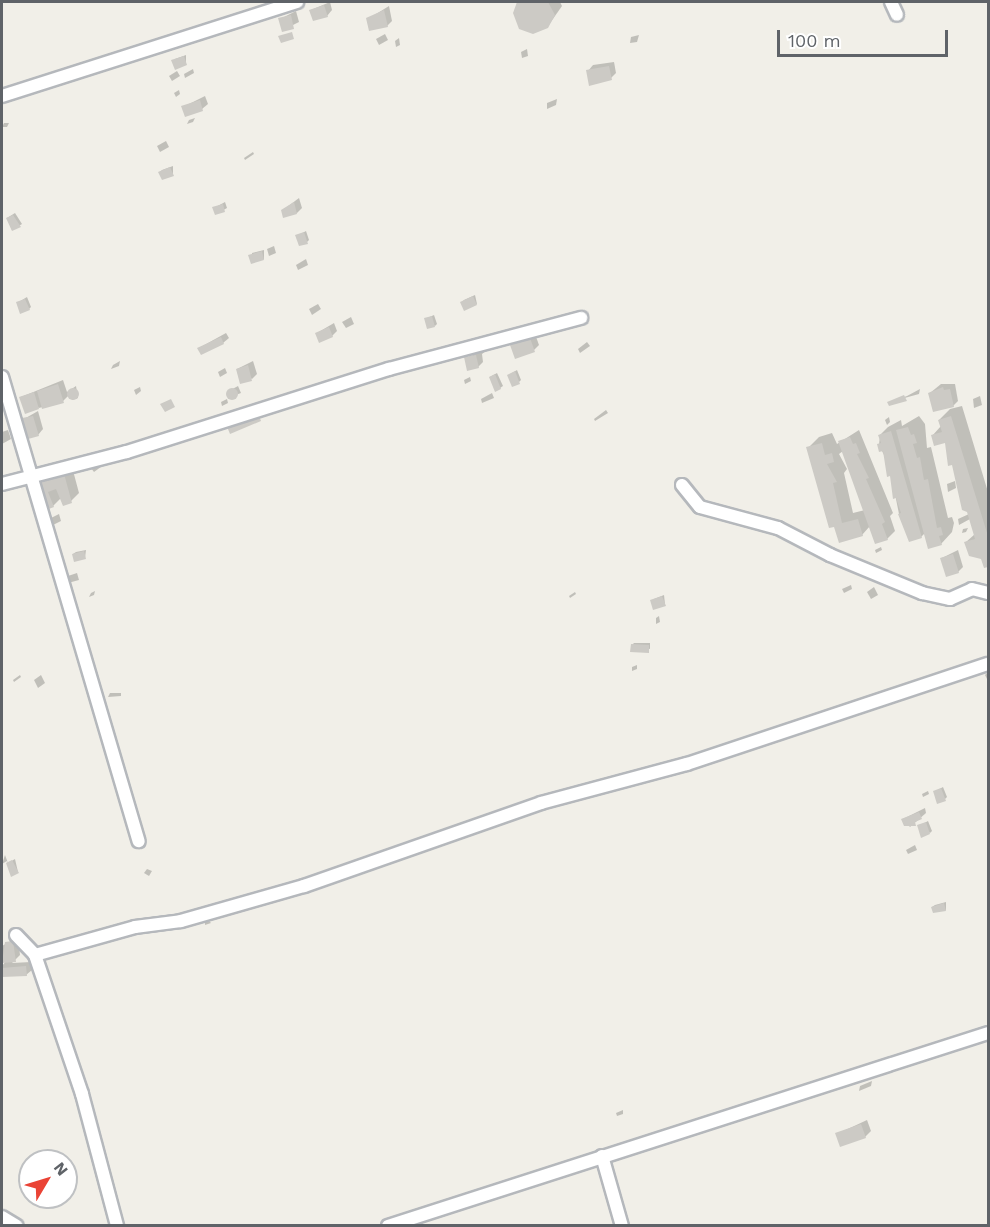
<!DOCTYPE html>
<style>
body{margin:0}
#map{position:relative;width:990px;height:1227px;overflow:hidden;background:#f1efe8;font-family:"Work Sans",sans-serif}
div>[style]{position:absolute}
[style*='--x']{left:calc(var(--x)*1px);top:calc(var(--y)*1px);width:calc(var(--w)*1px);rotate:calc(var(--a)*1deg)}
.shadow>*{inset:0;background:#0003}
.building>*{inset:0;background:#cccac5}
.round{border-radius:50%}
.roads{filter:drop-shadow(2px 0 #b5b8bc) drop-shadow(-2px 0 #b5b8bc) drop-shadow(0 2px #b5b8bc) drop-shadow(0 -2px #b5b8bc)}
.street>*{height:12px;margin:-6px;padding:0 6px;transform-origin:6px;border-radius:6px;background:#fff}
span{translate:-50% -50%;white-space:nowrap;text-align:center;line-height:1.15;-webkit-text-stroke:6px #fff;paint-order:stroke}
.frame{position:absolute;inset:0;border:3px solid #5f6368;pointer-events:none}
.north{position:absolute;left:18px;top:1149px;width:60px;height:60px;box-sizing:border-box;background:#fff;border:2px solid #bfc1c3;border-radius:50%;rotate:52deg;font-size:16px;font-weight:700;line-height:24px;text-align:center;color:#5f6368}
.north::after{content:'';display:block;margin:auto;width:21px;height:27px;background:#ea4335;clip-path:polygon(50% 0,100% 100%,50% 72%,0 100%)}
.scale{position:absolute;left:777px;top:30px;width:171px;height:27px;box-sizing:border-box;border:3px solid #5f6368;border-top:0;padding-left:8px;font-size:18px;line-height:21px;white-space:nowrap;color:#5f6368;-webkit-text-stroke:4px #fff;paint-order:stroke}
</style>
<div id="map">
<div class="shadow">
<div style="clip-path:polygon(330px 2px,332px 10px,327px 16px,311px 10px)"></div>
<div style="clip-path:polygon(519px 2px,560px 2px,562px 6px,548px 26px,514px 13px)"></div>
<div style="clip-path:polygon(389px 6px,392px 21px,387px 26px,368px 19px)"></div>
<div style="clip-path:polygon(296px 11px,299px 22px,283px 30px,280px 19px)"></div>
<div style="clip-path:polygon(385px 34px,388px 40px,379px 45px,376px 39px)"></div>
<div style="clip-path:polygon(639px 35px,637px 42px,630px 43px,631px 37px)"></div>
<div style="clip-path:polygon(399px 38px,400px 45px,396px 47px,395px 41px)"></div>
<div style="clip-path:polygon(527px 49px,528px 56px,522px 58px,521px 52px)"></div>
<div style="clip-path:polygon(186px 55px,186px 64px,175px 59px)"></div>
<div style="clip-path:polygon(614px 62px,616px 73px,611px 78px,588px 71px,593px 65px)"></div>
<div style="clip-path:polygon(193px 69px,194px 73px,185px 78px,184px 74px)"></div>
<div style="clip-path:polygon(177px 71px,180px 76px,172px 81px,169px 76px)"></div>
<div style="clip-path:polygon(179px 90px,180px 94px,176px 97px,174px 93px)"></div>
<div style="clip-path:polygon(205px 96px,208px 104px,202px 109px,183px 107px)"></div>
<div style="clip-path:polygon(557px 99px,556px 105px,547px 109px,547px 103px)"></div>
<div style="clip-path:polygon(195px 118px,193px 122px,187px 124px,189px 120px)"></div>
<div style="clip-path:polygon(4px 123px,9px 123px,7px 127px,2px 127px)"></div>
<div style="clip-path:polygon(166px 141px,169px 147px,160px 152px,157px 146px)"></div>
<div style="clip-path:polygon(253px 152px,254px 154px,245px 160px,244px 158px)"></div>
<div style="clip-path:polygon(173px 166px,173px 174px,160px 172px,162px 170px)"></div>
<div style="clip-path:polygon(299px 198px,302px 208px,297px 213px,283px 210px)"></div>
<div style="clip-path:polygon(225px 202px,227px 208px,216px 214px,214px 208px)"></div>
<div style="clip-path:polygon(15px 213px,22px 224px,12px 230px,7px 218px)"></div>
<div style="clip-path:polygon(306px 231px,309px 240px,307px 242px,297px 236px)"></div>
<div style="clip-path:polygon(274px 246px,276px 253px,269px 256px,267px 249px)"></div>
<div style="clip-path:polygon(264px 250px,264px 259px,252px 262px,252px 253px)"></div>
<div style="clip-path:polygon(306px 259px,308px 265px,298px 270px,296px 265px)"></div>
<div style="clip-path:polygon(475px 295px,477px 304px,462px 302px,464px 300px)"></div>
<div style="clip-path:polygon(27px 297px,31px 307px,29px 309px,17px 303px)"></div>
<div style="clip-path:polygon(318px 304px,321px 309px,312px 315px,309px 309px)"></div>
<div style="clip-path:polygon(434px 315px,437px 324px,435px 326px,425px 319px)"></div>
<div style="clip-path:polygon(351px 317px,354px 324px,346px 328px,342px 322px)"></div>
<div style="clip-path:polygon(334px 323px,337px 331px,332px 336px,317px 333px)"></div>
<div style="clip-path:polygon(226px 333px,229px 338px,223px 343px,199px 348px)"></div>
<div style="clip-path:polygon(535px 334px,539px 345px,534px 350px,512px 346px)"></div>
<div style="clip-path:polygon(587px 342px,590px 346px,580px 353px,578px 349px)"></div>
<div style="clip-path:polygon(490px 348px,482px 354px,483px 362px,478px 367px,466px 358px)"></div>
<div style="clip-path:polygon(120px 361px,119px 366px,111px 369px,113px 365px)"></div>
<div style="clip-path:polygon(253px 361px,257px 374px,252px 379px,237px 369px)"></div>
<div style="clip-path:polygon(225px 368px,227px 373px,220px 377px,218px 372px)"></div>
<div style="clip-path:polygon(517px 370px,521px 380px,519px 382px,509px 375px)"></div>
<div style="clip-path:polygon(497px 373px,503px 386px,500px 388px,490px 377px)"></div>
<div style="clip-path:polygon(470px 377px,471px 381px,465px 384px,464px 380px)"></div>
<div style="clip-path:polygon(63px 380px,67px 392px,76px 386px,78px 398px,72px 400px,70px 394px,63px 401px,39px 408px,21px 397px)"></div>
<div style="clip-path:polygon(941px 384px,955px 384px,958px 401px,953px 406px,930px 393px)"></div>
<div style="clip-path:polygon(238px 386px,241px 393px,228px 398px,227px 392px)"></div>
<div style="clip-path:polygon(140px 387px,141px 391px,136px 395px,134px 390px)"></div>
<div style="clip-path:polygon(920px 389px,919px 394px,890px 402px,907px 396px)"></div>
<div style="clip-path:polygon(492px 393px,494px 398px,482px 403px,481px 399px)"></div>
<div style="clip-path:polygon(980px 396px,982px 405px,974px 408px,973px 399px)"></div>
<div style="clip-path:polygon(227px 399px,228px 403px,222px 406px,221px 402px)"></div>
<div style="clip-path:polygon(962px 406px,988px 492px,988px 565px,985px 566px,982px 558px,966px 542px,975px 534px,970px 519px,959px 525px,958px 519px,969px 514px,953px 463px,949px 464px,946px 441px,932px 436px,941px 426px,939px 420px,950px 409px)"></div>
<div style="clip-path:polygon(606px 410px,608px 413px,595px 421px,594px 419px)"></div>
<div style="clip-path:polygon(38px 411px,43px 429px,38px 435px,24px 419px)"></div>
<div style="clip-path:polygon(919px 416px,925px 424px,927px 448px,931px 447px,948px 518px,952px 517px,954px 523px,952px 532px,941px 544px,925px 533px,921px 537px,899px 514px,891px 474px,888px 475px,888px 463px,879px 445px,880px 435px,888px 427px,901px 420px,902px 426px)"></div>
<div style="clip-path:polygon(889px 417px,890px 422px,887px 425px,885px 420px)"></div>
<div style="clip-path:polygon(8px 430px,11px 439px,2px 444px,2px 432px)"></div>
<div style="clip-path:polygon(evenodd,859px 430px,893px 513px,890px 516px,895px 531px,887px 539px,870px 526px,862px 535px,840px 541px,808px 448px,819px 437px,832px 433px,837px 444px,859px 430px,843px 451px,865px 510px,853px 513px,844px 473px,847px 469px,839px 454px,843px 451px)"></div>
<div style="clip-path:polygon(103px 460px,105px 464px,94px 472px,91px 468px)"></div>
<div style="clip-path:polygon(71px 463px,79px 493px,71px 501px,61px 498px,53px 506px,36px 482px)"></div>
<div style="clip-path:polygon(955px 481px,956px 488px,948px 492px,947px 484px)"></div>
<div style="clip-path:polygon(59px 514px,61px 521px,53px 525px,51px 518px)"></div>
<div style="clip-path:polygon(968px 528px,966px 532px,962px 533px,963px 529px)"></div>
<div style="clip-path:polygon(881px 547px,882px 550px,876px 553px,875px 550px)"></div>
<div style="clip-path:polygon(86px 550px,85px 558px,73px 554px,76px 552px)"></div>
<div style="clip-path:polygon(958px 550px,963px 567px,958px 572px,942px 558px)"></div>
<div style="clip-path:polygon(77px 573px,79px 580px,68px 583px,68px 576px)"></div>
<div style="clip-path:polygon(851px 585px,852px 589px,844px 593px,842px 589px)"></div>
<div style="clip-path:polygon(874px 587px,878px 595px,871px 599px,867px 592px)"></div>
<div style="clip-path:polygon(95px 591px,94px 595px,89px 597px,91px 593px)"></div>
<div style="clip-path:polygon(575px 592px,576px 594px,570px 598px,569px 596px)"></div>
<div style="clip-path:polygon(664px 595px,665px 604px,652px 601px,654px 599px)"></div>
<div style="clip-path:polygon(659px 616px,660px 622px,656px 624px,656px 618px)"></div>
<div style="clip-path:polygon(634px 643px,650px 643px,650px 649px,632px 645px)"></div>
<div style="clip-path:polygon(637px 665px,637px 669px,632px 671px,632px 667px)"></div>
<div style="clip-path:polygon(988px 672px,988px 681px,985px 675px)"></div>
<div style="clip-path:polygon(20px 675px,21px 677px,14px 682px,13px 680px)"></div>
<div style="clip-path:polygon(41px 675px,45px 683px,38px 688px,34px 680px)"></div>
<div style="clip-path:polygon(110px 693px,121px 693px,121px 696px,108px 697px)"></div>
<div style="clip-path:polygon(943px 787px,947px 797px,945px 799px,934px 792px)"></div>
<div style="clip-path:polygon(928px 791px,929px 794px,923px 797px,922px 794px)"></div>
<div style="clip-path:polygon(925px 808px,926px 813px,910px 827px,903px 819px)"></div>
<div style="clip-path:polygon(928px 821px,932px 831px,930px 833px,919px 826px)"></div>
<div style="clip-path:polygon(915px 845px,917px 850px,908px 854px,906px 850px)"></div>
<div style="clip-path:polygon(5px 855px,8px 863px,15px 859px,18px 872px,12px 875px,7px 861px,2px 864px)"></div>
<div style="clip-path:polygon(147px 869px,152px 871px,149px 876px,144px 873px)"></div>
<div style="clip-path:polygon(946px 902px,946px 910px,932px 907px,935px 905px)"></div>
<div style="clip-path:polygon(207px 919px,211px 923px,205px 925px,205px 922px)"></div>
<div style="clip-path:polygon(18px 937px,20px 955px,12px 963px,31px 962px,32px 970px,26px 975px,2px 976px,2px 966px,6px 961px,2px 962px,2px 946px)"></div>
<div style="clip-path:polygon(872px 1081px,871px 1086px,859px 1091px,860px 1086px)"></div>
<div style="clip-path:polygon(623px 1110px,623px 1114px,617px 1116px,616px 1113px)"></div>
<div style="clip-path:polygon(867px 1120px,871px 1131px,865px 1137px,837px 1134px)"></div>
</div>
<div class="building">
<div style="clip-path:polygon(517px 2px,548px 2px,555px 15px,548px 28px,533px 34px,519px 29px,513px 13px)"></div>
<div style="clip-path:polygon(324px 5px,328px 17px,313px 21px,309px 10px)"></div>
<div style="clip-path:polygon(384px 10px,388px 27px,369px 31px,366px 18px)"></div>
<div style="clip-path:polygon(291px 15px,294px 29px,282px 32px,278px 18px)"></div>
<div style="clip-path:polygon(292px 32px,294px 39px,281px 43px,278px 36px)"></div>
<div style="clip-path:polygon(184px 56px,187px 65px,175px 70px,171px 60px)"></div>
<div style="clip-path:polygon(609px 66px,612px 80px,589px 86px,586px 70px)"></div>
<div style="clip-path:polygon(200px 100px,203px 111px,185px 117px,181px 106px)"></div>
<div style="clip-path:polygon(170px 167px,174px 176px,162px 180px,158px 172px)"></div>
<div style="clip-path:polygon(294px 202px,297px 214px,283px 218px,281px 210px)"></div>
<div style="clip-path:polygon(223px 204px,225px 212px,215px 215px,212px 207px)"></div>
<div style="clip-path:polygon(13px 215px,21px 227px,12px 231px,6px 218px)"></div>
<div style="clip-path:polygon(304px 232px,308px 244px,299px 246px,295px 235px)"></div>
<div style="clip-path:polygon(262px 251px,264px 260px,251px 264px,248px 255px)"></div>
<div style="clip-path:polygon(473px 296px,477px 305px,464px 311px,460px 302px)"></div>
<div style="clip-path:polygon(25px 299px,30px 310px,20px 314px,16px 302px)"></div>
<div style="clip-path:polygon(432px 316px,435px 327px,427px 329px,424px 318px)"></div>
<div style="clip-path:polygon(329px 327px,333px 337px,319px 343px,315px 333px)"></div>
<div style="clip-path:polygon(221px 337px,224px 344px,201px 355px,197px 348px)"></div>
<div style="clip-path:polygon(530px 338px,535px 352px,515px 359px,510px 345px)"></div>
<div style="clip-path:polygon(476px 355px,479px 368px,467px 371px,464px 357px)"></div>
<div style="clip-path:polygon(248px 365px,252px 381px,240px 384px,236px 369px)"></div>
<div style="clip-path:polygon(515px 371px,520px 384px,512px 387px,507px 375px)"></div>
<div style="clip-path:polygon(495px 374px,501px 389px,495px 392px,489px 377px)"></div>
<div style="clip-path:polygon(58px 384px,64px 403px,42px 409px,37px 391px)"></div>
<div style="clip-path:polygon(943px 387px,944px 390px,950px 389px,954px 407px,933px 412px,928px 393px)"></div>
<div class="round" style="left:226px;top:388px;width:12px;height:12px"></div>
<div class="round" style="left:67px;top:388px;width:12px;height:12px"></div>
<div style="clip-path:polygon(34px 392px,39px 409px,25px 414px,19px 397px)"></div>
<div style="clip-path:polygon(904px 395px,907px 401px,889px 406px,887px 402px)"></div>
<div style="clip-path:polygon(171px 399px,175px 407px,165px 412px,160px 404px)"></div>
<div style="clip-path:polygon(258px 413px,261px 421px,230px 434px,226px 424px)"></div>
<div style="clip-path:polygon(33px 416px,39px 436px,28px 439px,22px 418px)"></div>
<div style="clip-path:polygon(951px 416px,988px 536px,988px 567px,984px 568px,981px 559px,969px 556px,964px 542px,975px 539px,967px 512px,962px 510px,952px 465px,948px 466px,945px 443px,934px 446px,931px 435px,942px 432px,938px 420px)"></div>
<div style="clip-path:polygon(908px 427px,911px 435px,914px 434px,917px 443px,913px 444px,917px 458px,920px 457px,924px 480px,928px 479px,937px 528px,941px 527px,943px 535px,939px 536px,942px 545px,928px 549px,896px 430px)"></div>
<div style="clip-path:polygon(891px 431px,922px 538px,909px 542px,898px 514px,901px 513px,896px 498px,893px 499px,890px 476px,887px 477px,883px 451px,879px 452px,877px 444px,881px 443px,878px 435px)"></div>
<div style="clip-path:polygon(850px 437px,853px 444px,856px 443px,860px 453px,857px 454px,869px 478px,866px 479px,885px 522px,882px 524px,888px 540px,875px 544px,838px 441px)"></div>
<div style="clip-path:polygon(822px 443px,825px 455px,832px 453px,834px 462px,827px 464px,837px 482px,833px 483px,842px 523px,858px 519px,863px 536px,839px 543px,834px 527px,829px 528px,806px 447px)"></div>
<div style="clip-path:polygon(63px 470px,72px 503px,63px 506px,56px 489px,48px 492px,54px 507px,46px 510px,34px 482px)"></div>
<div style="clip-path:polygon(84px 551px,86px 559px,74px 562px,72px 554px)"></div>
<div style="clip-path:polygon(953px 554px,959px 573px,946px 577px,940px 558px)"></div>
<div style="clip-path:polygon(662px 596px,666px 606px,653px 610px,650px 600px)"></div>
<div style="clip-path:polygon(631px 644px,649px 645px,649px 653px,630px 652px)"></div>
<div style="clip-path:polygon(941px 788px,946px 801px,937px 804px,933px 791px)"></div>
<div style="clip-path:polygon(919px 812px,922px 819px,915px 822px,916px 826px,904px 826px,901px 819px)"></div>
<div style="clip-path:polygon(926px 822px,930px 834px,921px 838px,917px 825px)"></div>
<div style="clip-path:polygon(12px 860px,19px 873px,11px 877px,6px 863px)"></div>
<div style="clip-path:polygon(944px 903px,946px 911px,933px 913px,931px 907px)"></div>
<div style="clip-path:polygon(13px 941px,16px 962px,2px 963px,5px 942px)"></div>
<div style="clip-path:polygon(26px 966px,27px 976px,2px 977px,2px 968px)"></div>
<div style="clip-path:polygon(861px 1124px,866px 1138px,840px 1147px,835px 1133px)"></div>
</div>
<div class="roads">
<div class="street">
<div style="--x:891;--y:2;--w:14;--a:65"></div>
<div style="--x:2;--y:96;--w:310;--a:-17.7"></div>
<div style="--x:2;--y:377;--w:484;--a:73.6"></div>
<div style="--x:2;--y:484;--w:129;--a:-14.4"></div>
<div style="--x:127;--y:452;--w:275;--a:-17.6"></div>
<div style="--x:389;--y:369;--w:199;--a:-14.9"></div>
<div style="--x:682;--y:485;--w:28;--a:51"></div>
<div style="--x:700;--y:507;--w:81;--a:15.1"></div>
<div style="--x:778;--y:528;--w:59;--a:27.4"></div>
<div style="--x:830;--y:555;--w:100;--a:22.4"></div>
<div style="--x:922;--y:593;--w:29;--a:12"></div>
<div style="--x:950;--y:599;--w:24;--a:-24"></div>
<div style="--x:972;--y:589;--w:16;--a:14"></div>
<div style="--x:16;--y:935;--w:28;--a:46"></div>
<div style="--x:35;--y:955;--w:147;--a:71.3"></div>
<div style="--x:82;--y:1094;--w:137;--a:75.1"></div>
<div style="--x:35;--y:955;--w:104;--a:-15.6"></div>
<div style="--x:135;--y:927;--w:46;--a:-7.4"></div>
<div style="--x:181;--y:921;--w:128;--a:-15.9"></div>
<div style="--x:304;--y:886;--w:251;--a:-19.3"></div>
<div style="--x:541;--y:803;--w:151;--a:-15"></div>
<div style="--x:687;--y:764;--w:317;--a:-18.4"></div>
<div style="--x:602;--y:1156;--w:73;--a:74.1"></div>
<div style="--x:2;--y:1217;--w:17;--a:31"></div>
<div style="--x:388;--y:1226;--w:630;--a:-17.83"></div>
</div>
</div>
<div class="frame"></div>
<div class="north">N</div>
<div class="scale">100 m</div>
</div>
